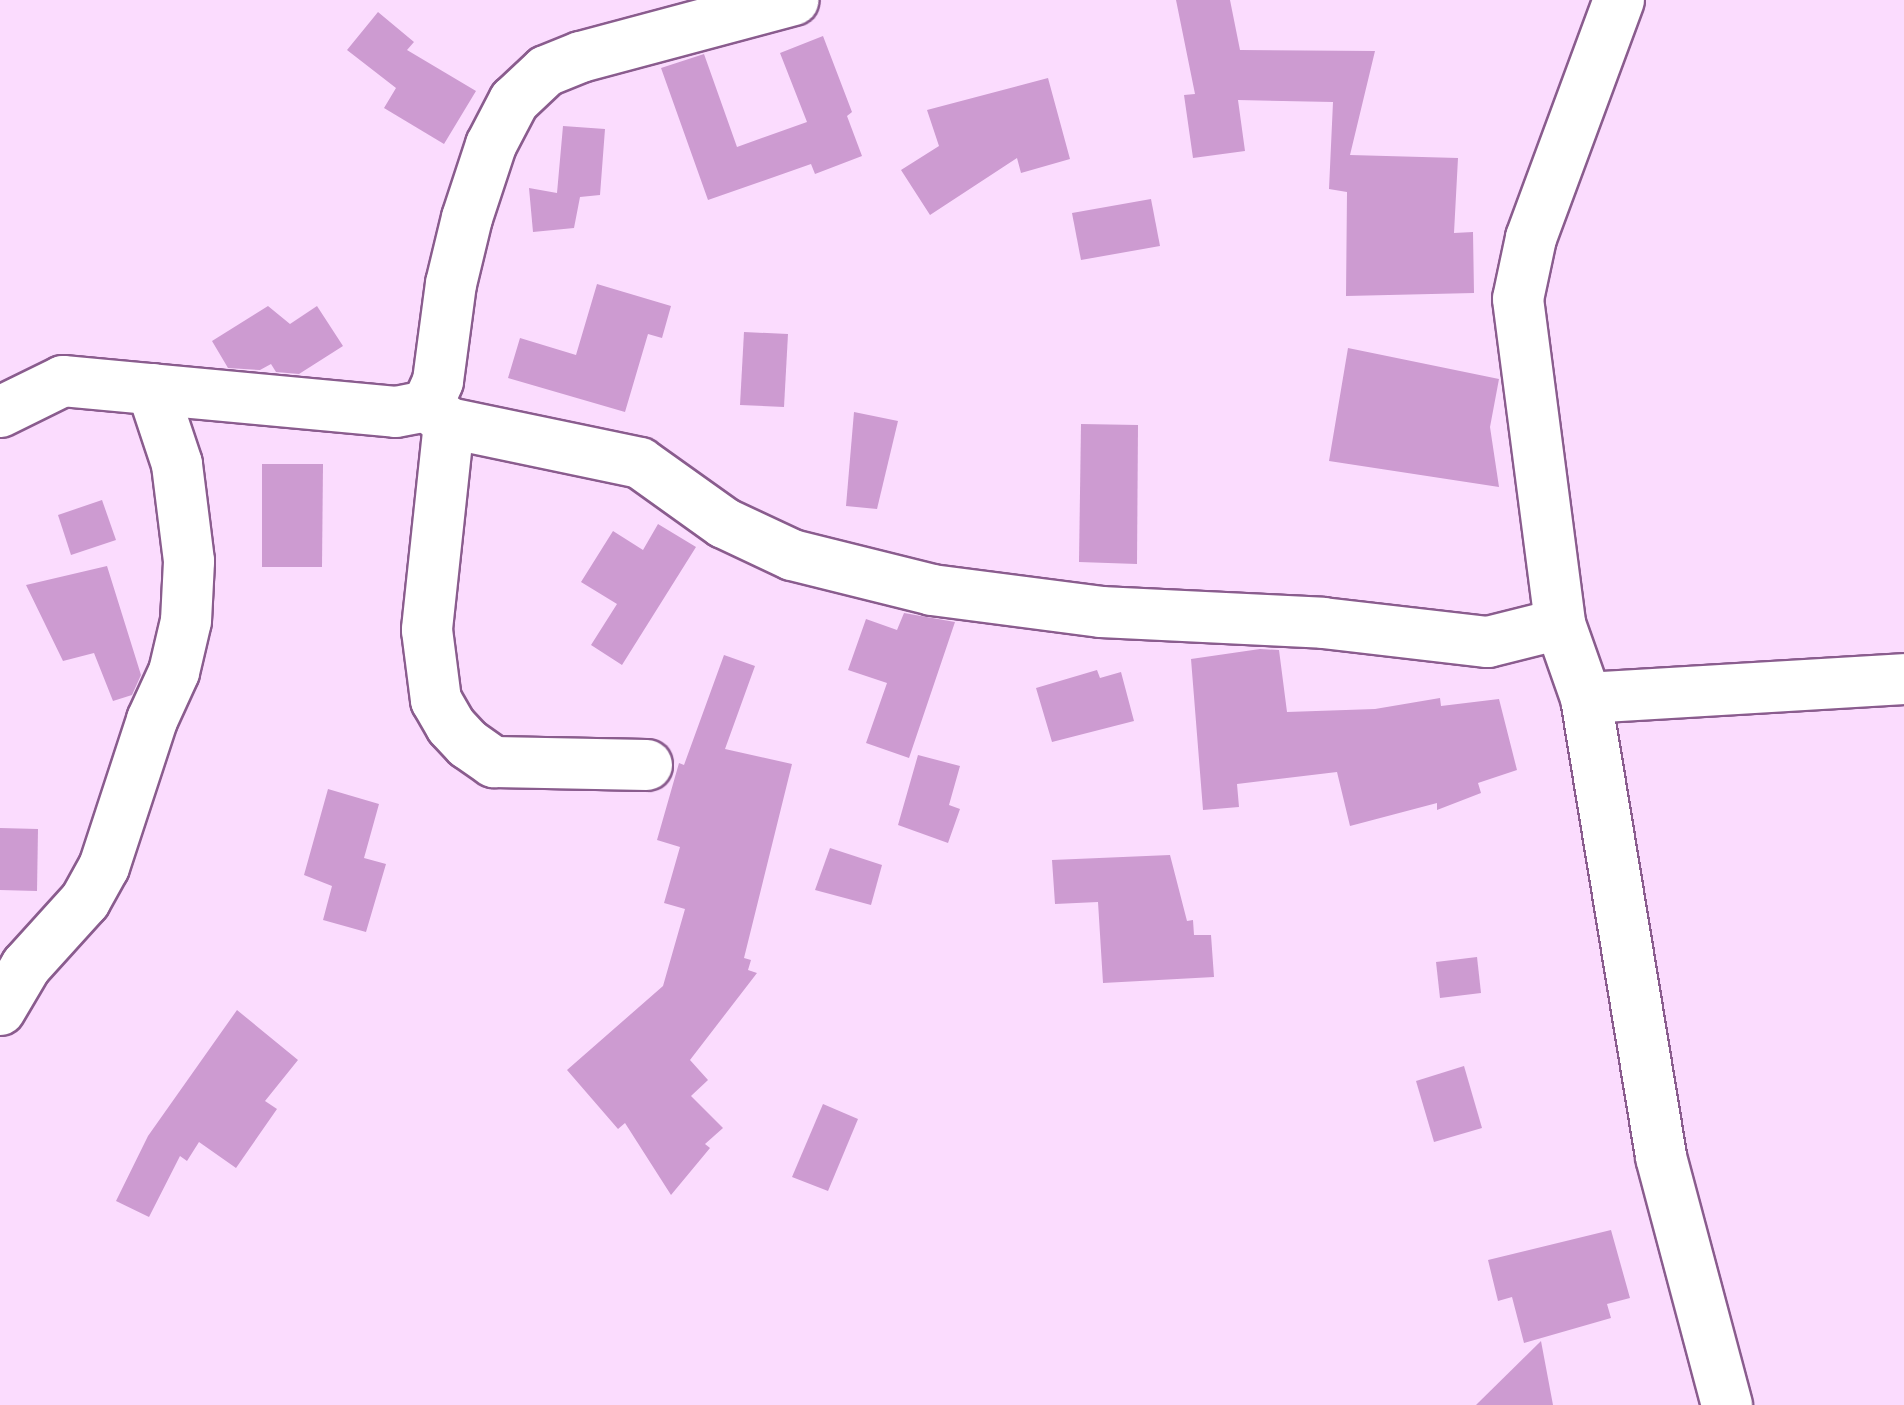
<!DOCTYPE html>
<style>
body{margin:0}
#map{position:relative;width:1904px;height:1405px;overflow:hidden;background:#fbdcfe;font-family:Commissioner,sans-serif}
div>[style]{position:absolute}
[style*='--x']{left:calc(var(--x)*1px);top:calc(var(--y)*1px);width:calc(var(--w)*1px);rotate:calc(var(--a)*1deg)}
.building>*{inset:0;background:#cd9bd1}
.roads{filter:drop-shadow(2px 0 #8a5c8e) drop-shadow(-2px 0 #8a5c8e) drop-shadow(0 2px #8a5c8e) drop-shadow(0 -2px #8a5c8e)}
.minor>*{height:50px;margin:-25px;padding:0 25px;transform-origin:25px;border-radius:25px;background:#fff}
span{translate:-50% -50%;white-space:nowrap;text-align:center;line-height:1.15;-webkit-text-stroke:10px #fcf1fc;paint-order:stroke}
</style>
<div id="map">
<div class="building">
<div style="clip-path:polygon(1176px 0,1230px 0,1240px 50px,1375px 51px,1350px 155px,1458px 158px,1454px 233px,1473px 232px,1474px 293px,1346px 296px,1347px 192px,1329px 189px,1333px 102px,1238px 100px,1245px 151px,1193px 158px,1184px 95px,1195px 94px)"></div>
<div style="clip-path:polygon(378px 12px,414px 42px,407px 50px,476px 91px,444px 144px,384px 108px,396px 88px,347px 50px)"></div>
<div style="clip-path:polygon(823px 36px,852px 112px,847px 116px,862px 156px,815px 174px,811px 164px,708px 200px,661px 68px,704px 54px,737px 147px,807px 122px,780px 53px)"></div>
<div style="clip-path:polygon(1048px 78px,1070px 159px,1021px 173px,1017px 158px,930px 215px,901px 170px,939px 146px,927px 110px)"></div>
<div style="clip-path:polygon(563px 126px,605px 129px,600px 195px,580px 197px,574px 228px,533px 232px,529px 188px,557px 193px)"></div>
<div style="clip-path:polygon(1151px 199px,1160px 246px,1081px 260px,1072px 213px)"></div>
<div style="clip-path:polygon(597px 284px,671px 306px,662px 338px,648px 334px,625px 412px,508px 378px,520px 338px,576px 355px)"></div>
<div style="clip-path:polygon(268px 306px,290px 324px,317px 306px,343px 346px,299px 374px,276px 372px,271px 364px,260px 370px,228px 368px,212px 341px)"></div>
<div style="clip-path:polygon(744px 332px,788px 334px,784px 407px,740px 405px)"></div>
<div style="clip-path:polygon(1348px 348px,1499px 379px,1490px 427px,1499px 487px,1329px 461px)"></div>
<div style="clip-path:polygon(854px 412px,898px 421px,877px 509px,846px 506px)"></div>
<div style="clip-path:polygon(1081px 424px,1138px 425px,1137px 564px,1079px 562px)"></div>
<div style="clip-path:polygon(262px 464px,323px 464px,322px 567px,262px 567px)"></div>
<div style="clip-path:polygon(102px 500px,116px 540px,71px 555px,58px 515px)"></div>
<div style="clip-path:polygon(658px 524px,696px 547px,622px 665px,591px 645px,617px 604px,581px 582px,613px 531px,643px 550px)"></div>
<div style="clip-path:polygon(107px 566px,141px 675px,132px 695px,113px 701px,94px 653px,63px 661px,26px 585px)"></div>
<div style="clip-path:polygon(904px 613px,955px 622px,909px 758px,866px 743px,887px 683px,848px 670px,866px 619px,897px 630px)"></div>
<div style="clip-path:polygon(1260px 649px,1279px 650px,1287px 712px,1375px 709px,1440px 698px,1441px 706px,1499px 699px,1517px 770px,1478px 783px,1481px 793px,1437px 810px,1437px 803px,1350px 826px,1337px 772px,1237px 784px,1239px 807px,1203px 810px,1191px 659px)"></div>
<div style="clip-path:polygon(724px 655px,755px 666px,725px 749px,792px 764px,744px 958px,751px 960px,748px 970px,757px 973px,690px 1060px,708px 1080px,691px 1096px,723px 1128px,705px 1144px,710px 1148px,671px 1195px,625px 1123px,618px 1129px,567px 1070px,663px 986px,685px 909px,664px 903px,680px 847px,657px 840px,679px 763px,684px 765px)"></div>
<div style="clip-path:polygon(1097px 670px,1100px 678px,1121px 672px,1134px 721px,1052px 742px,1036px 688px)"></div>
<div style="clip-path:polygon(918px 755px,960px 766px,949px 805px,960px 809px,948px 843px,898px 825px)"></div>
<div style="clip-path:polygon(328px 789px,379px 804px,364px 858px,386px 864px,366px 932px,323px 920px,332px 886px,304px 875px)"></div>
<div style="clip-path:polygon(0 828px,38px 829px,37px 891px,0 890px)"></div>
<div style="clip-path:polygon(830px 848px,882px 865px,871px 905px,815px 890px)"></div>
<div style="clip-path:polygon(1170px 855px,1187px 921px,1193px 920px,1194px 935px,1211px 935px,1214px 977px,1103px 983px,1098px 902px,1055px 904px,1052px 860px)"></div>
<div style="clip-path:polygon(1477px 957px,1481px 993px,1440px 998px,1436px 962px)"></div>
<div style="clip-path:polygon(237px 1010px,298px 1060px,265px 1101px,277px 1109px,236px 1168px,199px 1142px,187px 1161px,180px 1156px,149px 1217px,116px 1201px,148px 1136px)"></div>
<div style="clip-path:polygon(1464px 1066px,1482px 1128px,1434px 1142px,1416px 1081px)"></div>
<div style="clip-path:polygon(823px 1104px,858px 1119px,828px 1191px,792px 1177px)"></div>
<div style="clip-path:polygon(1611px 1230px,1630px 1298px,1607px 1304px,1611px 1318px,1524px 1343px,1512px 1297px,1498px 1301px,1488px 1260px)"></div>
<div style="clip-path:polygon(1541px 1341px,1553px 1405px,1476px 1405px)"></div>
</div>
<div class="roads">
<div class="minor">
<div style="--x:1619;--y:0;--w:254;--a:110.3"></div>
<div style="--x:1531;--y:238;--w:62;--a:102"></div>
<div style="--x:1518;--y:299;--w:328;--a:82.6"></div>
<div style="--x:1560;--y:624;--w:78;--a:70.6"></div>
<div style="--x:1586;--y:698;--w:465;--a:80.7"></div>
<div style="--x:1661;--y:1157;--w:257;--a:75.1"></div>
<div style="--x:427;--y:406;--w:27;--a:-66"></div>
<div style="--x:438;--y:381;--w:98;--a:-82.4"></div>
<div style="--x:451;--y:284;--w:68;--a:-76.4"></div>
<div style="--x:467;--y:218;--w:77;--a:-71.8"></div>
<div style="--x:491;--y:145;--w:50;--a:-62.4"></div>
<div style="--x:514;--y:101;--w:44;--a:-43.2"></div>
<div style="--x:546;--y:71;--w:38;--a:-22"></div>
<div style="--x:581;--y:57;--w:220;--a:-15"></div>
<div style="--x:0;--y:412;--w:70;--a:-26.2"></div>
<div style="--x:63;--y:381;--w:334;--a:5.3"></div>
<div style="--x:396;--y:412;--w:32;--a:-11"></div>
<div style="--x:427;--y:406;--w:28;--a:38"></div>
<div style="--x:449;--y:423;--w:195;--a:11.8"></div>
<div style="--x:640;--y:463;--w:103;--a:35.5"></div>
<div style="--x:724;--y:523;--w:75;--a:25.2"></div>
<div style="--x:792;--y:555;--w:144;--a:14"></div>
<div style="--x:932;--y:590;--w:170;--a:7.4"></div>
<div style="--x:1101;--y:612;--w:222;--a:2.8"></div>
<div style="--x:1323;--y:623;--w:166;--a:6.6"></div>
<div style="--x:1488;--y:642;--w:74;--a:-14"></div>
<div style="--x:449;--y:423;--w:208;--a:96.1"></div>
<div style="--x:427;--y:630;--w:71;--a:82.7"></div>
<div style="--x:436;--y:700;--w:30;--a:60"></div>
<div style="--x:451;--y:726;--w:25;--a:47"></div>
<div style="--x:468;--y:744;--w:32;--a:35"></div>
<div style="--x:494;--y:762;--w:153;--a:1.1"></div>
<div style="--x:1586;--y:698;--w:319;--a:-3.4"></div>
<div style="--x:0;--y:1010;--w:51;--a:-59.4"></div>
<div style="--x:26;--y:966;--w:88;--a:-47.8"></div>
<div style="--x:85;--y:901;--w:39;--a:-61"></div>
<div style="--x:104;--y:867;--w:155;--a:-71.9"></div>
<div style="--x:152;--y:720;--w:53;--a:-65.4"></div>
<div style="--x:174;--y:672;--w:52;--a:-76.8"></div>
<div style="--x:186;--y:621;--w:60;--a:-87.1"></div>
<div style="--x:189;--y:561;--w:98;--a:-97.1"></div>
<div style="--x:177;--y:464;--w:79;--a:-108.4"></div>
</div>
</div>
</div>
